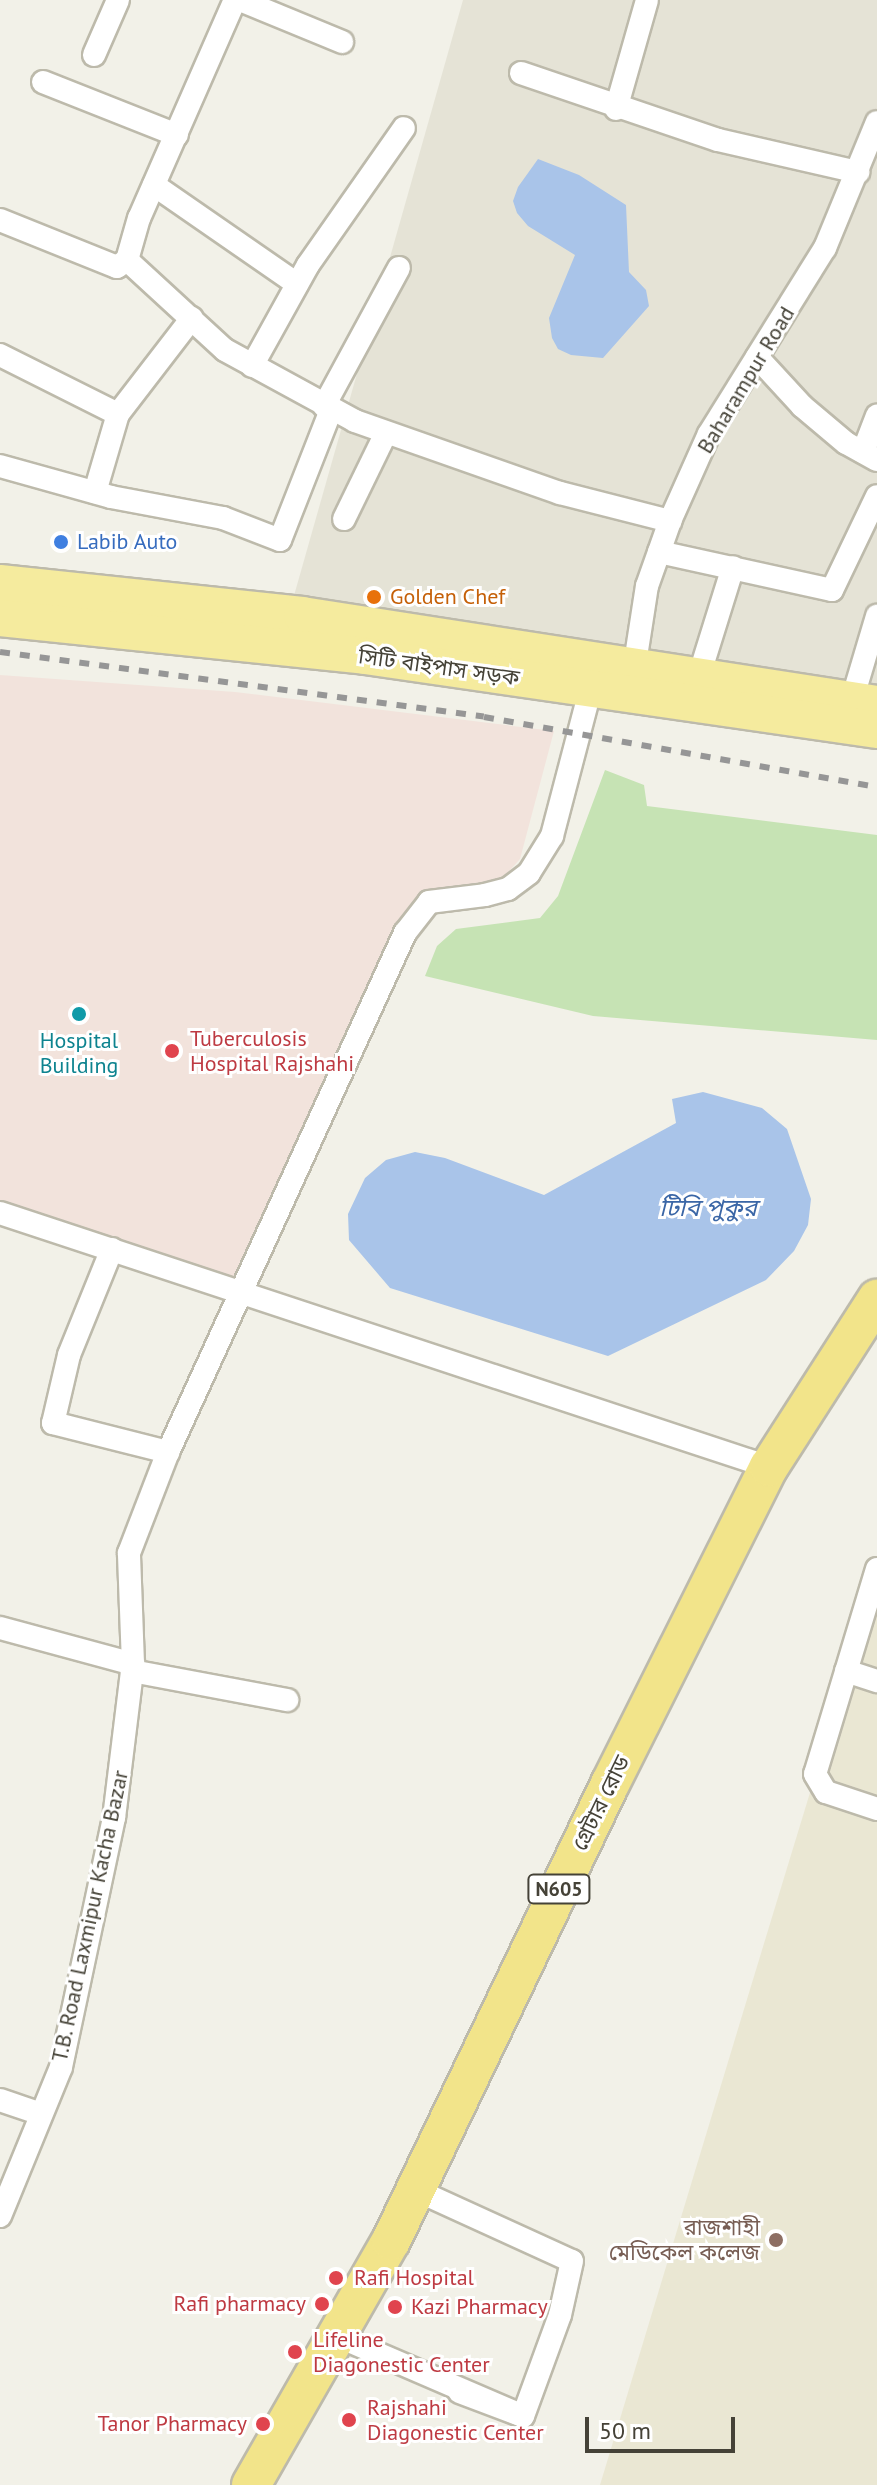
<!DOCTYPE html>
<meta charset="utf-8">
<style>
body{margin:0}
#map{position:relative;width:877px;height:2485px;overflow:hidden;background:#f2f1e8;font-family:"PT Sans","Noto Sans Bengali",sans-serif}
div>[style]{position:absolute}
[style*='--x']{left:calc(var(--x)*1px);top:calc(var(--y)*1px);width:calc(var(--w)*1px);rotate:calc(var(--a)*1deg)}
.residential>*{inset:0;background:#e5e3d6}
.education>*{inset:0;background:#eae7d3}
.medical>*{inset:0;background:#f2e3dc}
.green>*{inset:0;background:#c6e3b4}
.water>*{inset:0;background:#a9c4e9}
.roads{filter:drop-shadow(2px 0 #bdbaab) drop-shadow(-2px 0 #bdbaab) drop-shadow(0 2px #bdbaab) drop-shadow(0 -2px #bdbaab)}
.minor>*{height:22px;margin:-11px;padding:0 11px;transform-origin:11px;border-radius:11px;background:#fff}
.primary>*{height:36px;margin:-18px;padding:0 18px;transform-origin:18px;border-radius:18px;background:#f5eb9e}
.trunk>*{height:38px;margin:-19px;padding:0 19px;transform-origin:19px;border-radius:19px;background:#f2e48a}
.rail>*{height:6px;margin-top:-3px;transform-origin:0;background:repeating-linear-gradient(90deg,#969696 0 10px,transparent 0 20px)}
.dots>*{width:22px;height:22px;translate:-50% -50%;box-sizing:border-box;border:4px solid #fff;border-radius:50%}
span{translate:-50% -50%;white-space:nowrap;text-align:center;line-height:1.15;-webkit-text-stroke:6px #fff;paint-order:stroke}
.shield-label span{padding:2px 6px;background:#fff;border:2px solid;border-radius:6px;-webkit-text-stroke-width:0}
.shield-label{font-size:20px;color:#454237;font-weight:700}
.street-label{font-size:22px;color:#454237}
.shop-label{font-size:22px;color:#366cbe}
.left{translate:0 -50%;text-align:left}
.food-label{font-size:22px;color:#c56008}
.health-label{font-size:22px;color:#be3a42}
.right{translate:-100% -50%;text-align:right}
.culture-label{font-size:22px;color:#0d838f}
.education-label{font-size:22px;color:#785e54}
.water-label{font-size:24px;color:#3a66a6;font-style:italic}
.scale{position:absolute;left:585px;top:2417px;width:150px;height:36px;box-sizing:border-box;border:4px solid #454237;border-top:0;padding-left:10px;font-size:24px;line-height:28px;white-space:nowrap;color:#454237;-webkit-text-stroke:6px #fff;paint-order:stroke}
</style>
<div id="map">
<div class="residential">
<div style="clip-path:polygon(463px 0,877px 0,877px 741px,278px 652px)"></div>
</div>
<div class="education">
<div style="clip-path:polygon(877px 1573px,877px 2485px,600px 2485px,748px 1996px)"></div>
</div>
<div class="medical">
<div style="clip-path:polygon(0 675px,235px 692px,554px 731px,520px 859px,501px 880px,419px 896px,232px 1280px,0 1207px)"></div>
</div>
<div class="green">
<div style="clip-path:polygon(605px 770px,644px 785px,647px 806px,877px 835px,877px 1040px,593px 1016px,425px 976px,437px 946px,456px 929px,540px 918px,558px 896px)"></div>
</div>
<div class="water">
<div style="clip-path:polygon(538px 159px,579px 175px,626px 205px,629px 272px,646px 290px,649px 306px,603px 358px,571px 355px,558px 349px,552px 338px,549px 318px,575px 255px,528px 226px,517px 213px,513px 201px,518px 187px)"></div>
<div style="clip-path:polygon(703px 1092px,762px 1108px,787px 1129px,811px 1199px,808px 1225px,794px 1251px,766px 1280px,608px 1356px,390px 1288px,349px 1240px,348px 1214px,365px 1178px,386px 1160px,415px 1152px,445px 1158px,544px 1195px,676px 1123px,672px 1099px)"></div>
</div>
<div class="roads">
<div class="minor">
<div style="--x:234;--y:2;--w:236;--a:113.7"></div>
<div style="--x:139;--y:218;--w:44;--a:105.9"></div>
<div style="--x:127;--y:260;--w:133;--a:42.6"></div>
<div style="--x:225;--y:350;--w:148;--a:28.6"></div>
<div style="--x:355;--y:421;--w:217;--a:19.4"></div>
<div style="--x:560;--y:493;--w:114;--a:14.3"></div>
<div style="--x:245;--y:2;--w:105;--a:22.4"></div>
<div style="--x:94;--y:55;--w:60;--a:-66.4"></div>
<div style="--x:521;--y:73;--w:208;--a:18.8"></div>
<div style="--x:718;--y:140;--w:144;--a:12.9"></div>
<div style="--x:43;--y:82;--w:144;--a:21.6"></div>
<div style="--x:616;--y:109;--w:113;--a:-74.1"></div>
<div style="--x:154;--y:185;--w:174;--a:34.7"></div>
<div style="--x:0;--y:220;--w:126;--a:21.9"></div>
<div style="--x:117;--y:267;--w:12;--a:-35"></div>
<div style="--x:0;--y:355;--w:132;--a:26.6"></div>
<div style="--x:118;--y:414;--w:121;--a:-52.4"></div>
<div style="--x:757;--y:357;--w:67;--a:47.4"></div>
<div style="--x:802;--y:406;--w:57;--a:40.1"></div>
<div style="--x:846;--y:443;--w:35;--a:29"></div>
<div style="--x:252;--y:366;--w:115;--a:-61"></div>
<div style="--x:308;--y:265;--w:167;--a:-55"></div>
<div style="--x:324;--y:406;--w:157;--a:-61.5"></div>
<div style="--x:863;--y:452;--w:39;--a:-69"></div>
<div style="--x:0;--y:466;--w:115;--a:15.6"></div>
<div style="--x:111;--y:497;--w:114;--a:10.6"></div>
<div style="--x:223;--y:518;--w:61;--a:21.1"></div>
<div style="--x:280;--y:540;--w:140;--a:-68.6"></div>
<div style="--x:95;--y:492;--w:81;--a:-73.6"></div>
<div style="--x:344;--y:519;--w:96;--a:-64"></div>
<div style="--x:659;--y:552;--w:177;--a:12.4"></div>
<div style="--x:832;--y:590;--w:104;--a:-64.4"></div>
<div style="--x:633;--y:676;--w:91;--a:-81.2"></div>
<div style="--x:647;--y:586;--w:69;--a:-70.5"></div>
<div style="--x:670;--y:521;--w:95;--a:-65.9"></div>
<div style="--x:709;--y:434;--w:219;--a:-58.1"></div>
<div style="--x:825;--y:248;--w:136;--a:-67.6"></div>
<div style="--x:699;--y:676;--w:114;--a:-72.7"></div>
<div style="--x:852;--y:700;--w:88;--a:-73.4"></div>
<div style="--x:0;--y:1213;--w:810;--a:18.28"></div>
<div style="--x:112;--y:1249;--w:114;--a:112.1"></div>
<div style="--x:69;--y:1355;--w:70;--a:103.2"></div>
<div style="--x:53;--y:1423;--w:119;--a:14.2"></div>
<div style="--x:877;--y:1569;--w:214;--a:106.8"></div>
<div style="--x:815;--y:1774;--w:21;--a:59"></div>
<div style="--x:826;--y:1792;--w:54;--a:18.4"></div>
<div style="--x:0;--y:1628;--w:138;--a:15.1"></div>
<div style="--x:132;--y:1671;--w:158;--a:10.6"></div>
<div style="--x:846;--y:1671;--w:33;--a:18"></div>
<div style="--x:0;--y:2100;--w:40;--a:18.9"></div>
<div style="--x:427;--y:2195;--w:159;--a:24.5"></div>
<div style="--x:572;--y:2261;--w:55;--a:102.5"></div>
<div style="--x:560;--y:2315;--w:108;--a:110.1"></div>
<div style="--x:0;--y:2216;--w:161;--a:-67.7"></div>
<div style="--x:61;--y:2067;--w:255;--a:-78"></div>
<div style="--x:114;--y:1818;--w:155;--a:-83"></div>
<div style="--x:133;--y:1664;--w:111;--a:-92.1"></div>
<div style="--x:129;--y:1553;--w:108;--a:-68.9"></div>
<div style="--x:168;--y:1452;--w:571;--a:-65.46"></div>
<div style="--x:405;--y:933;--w:39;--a:-52"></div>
<div style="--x:429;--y:902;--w:56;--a:-7.1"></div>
<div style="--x:485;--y:895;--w:24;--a:-15"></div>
<div style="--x:508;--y:889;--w:26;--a:-37"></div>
<div style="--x:529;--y:873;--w:44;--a:-58.1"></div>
<div style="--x:552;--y:836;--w:154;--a:-75.3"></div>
<div style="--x:351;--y:2342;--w:187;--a:23.3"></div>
<div style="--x:523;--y:2416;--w:68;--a:-159.4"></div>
</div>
<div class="primary">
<div style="--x:0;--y:583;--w:304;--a:6"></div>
<div style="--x:302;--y:615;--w:582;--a:8.8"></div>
<div style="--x:0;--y:618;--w:367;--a:5.9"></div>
<div style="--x:365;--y:656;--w:517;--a:8.22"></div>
</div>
<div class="trunk">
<div style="--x:251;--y:2485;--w:281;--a:-60.2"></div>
<div style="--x:391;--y:2241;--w:507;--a:-64.4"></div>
<div style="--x:610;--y:1784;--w:355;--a:-63.4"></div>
<div style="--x:769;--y:1467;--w:200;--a:-57.3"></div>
</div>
</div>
<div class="rail">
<div style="--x:0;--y:652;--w:488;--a:7.6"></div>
<div style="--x:484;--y:717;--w:399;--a:10.1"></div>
</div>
<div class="dots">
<div style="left:61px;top:542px;background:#3f7fe0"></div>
<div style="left:374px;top:597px;background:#e8710a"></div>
<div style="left:79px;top:1014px;background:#0f9aa8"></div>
<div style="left:172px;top:1051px;background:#e0444e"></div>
<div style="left:776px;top:2240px;background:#8d6e63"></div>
<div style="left:336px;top:2278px;background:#e0444e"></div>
<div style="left:322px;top:2304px;background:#e0444e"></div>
<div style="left:395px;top:2307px;background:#e0444e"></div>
<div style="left:295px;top:2352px;background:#e0444e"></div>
<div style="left:349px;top:2420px;background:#e0444e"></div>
<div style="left:263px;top:2424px;background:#e0444e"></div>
</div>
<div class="shield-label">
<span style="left:559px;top:1889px">N605</span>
</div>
<div class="street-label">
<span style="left:746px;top:380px;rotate:-59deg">Baharampur Road</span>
<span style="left:439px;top:667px;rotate:8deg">সিটি বাইপাস সড়ক</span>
<span style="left:601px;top:1803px;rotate:-64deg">গ্রেটার রোড</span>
<span style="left:90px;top:1916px;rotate:-78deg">T.B. Road Laxmipur Kacha Bazar</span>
</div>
<div class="shop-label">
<span class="left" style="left:77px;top:542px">Labib Auto</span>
</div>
<div class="food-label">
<span class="left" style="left:390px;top:597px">Golden Chef</span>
</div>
<div class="health-label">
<span class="left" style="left:190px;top:1051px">Tuberculosis<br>Hospital Rajshahi</span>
<span class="left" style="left:354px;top:2278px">Rafi Hospital</span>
<span class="right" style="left:306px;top:2304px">Rafi pharmacy</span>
<span class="left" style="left:411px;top:2307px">Kazi Pharmacy</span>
<span class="left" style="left:313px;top:2352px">Lifeline<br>Diagonestic Center</span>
<span class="left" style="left:367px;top:2420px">Rajshahi<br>Diagonestic Center</span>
<span class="right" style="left:247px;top:2424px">Tanor Pharmacy</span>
</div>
<div class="culture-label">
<span style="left:79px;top:1053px">Hospital<br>Building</span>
</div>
<div class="education-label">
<span class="right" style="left:760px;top:2240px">রাজশাহী<br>মেডিকেল কলেজ</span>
</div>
<div class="water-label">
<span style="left:708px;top:1208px">টিবি পুকুর</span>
</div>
<div class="scale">50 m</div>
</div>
